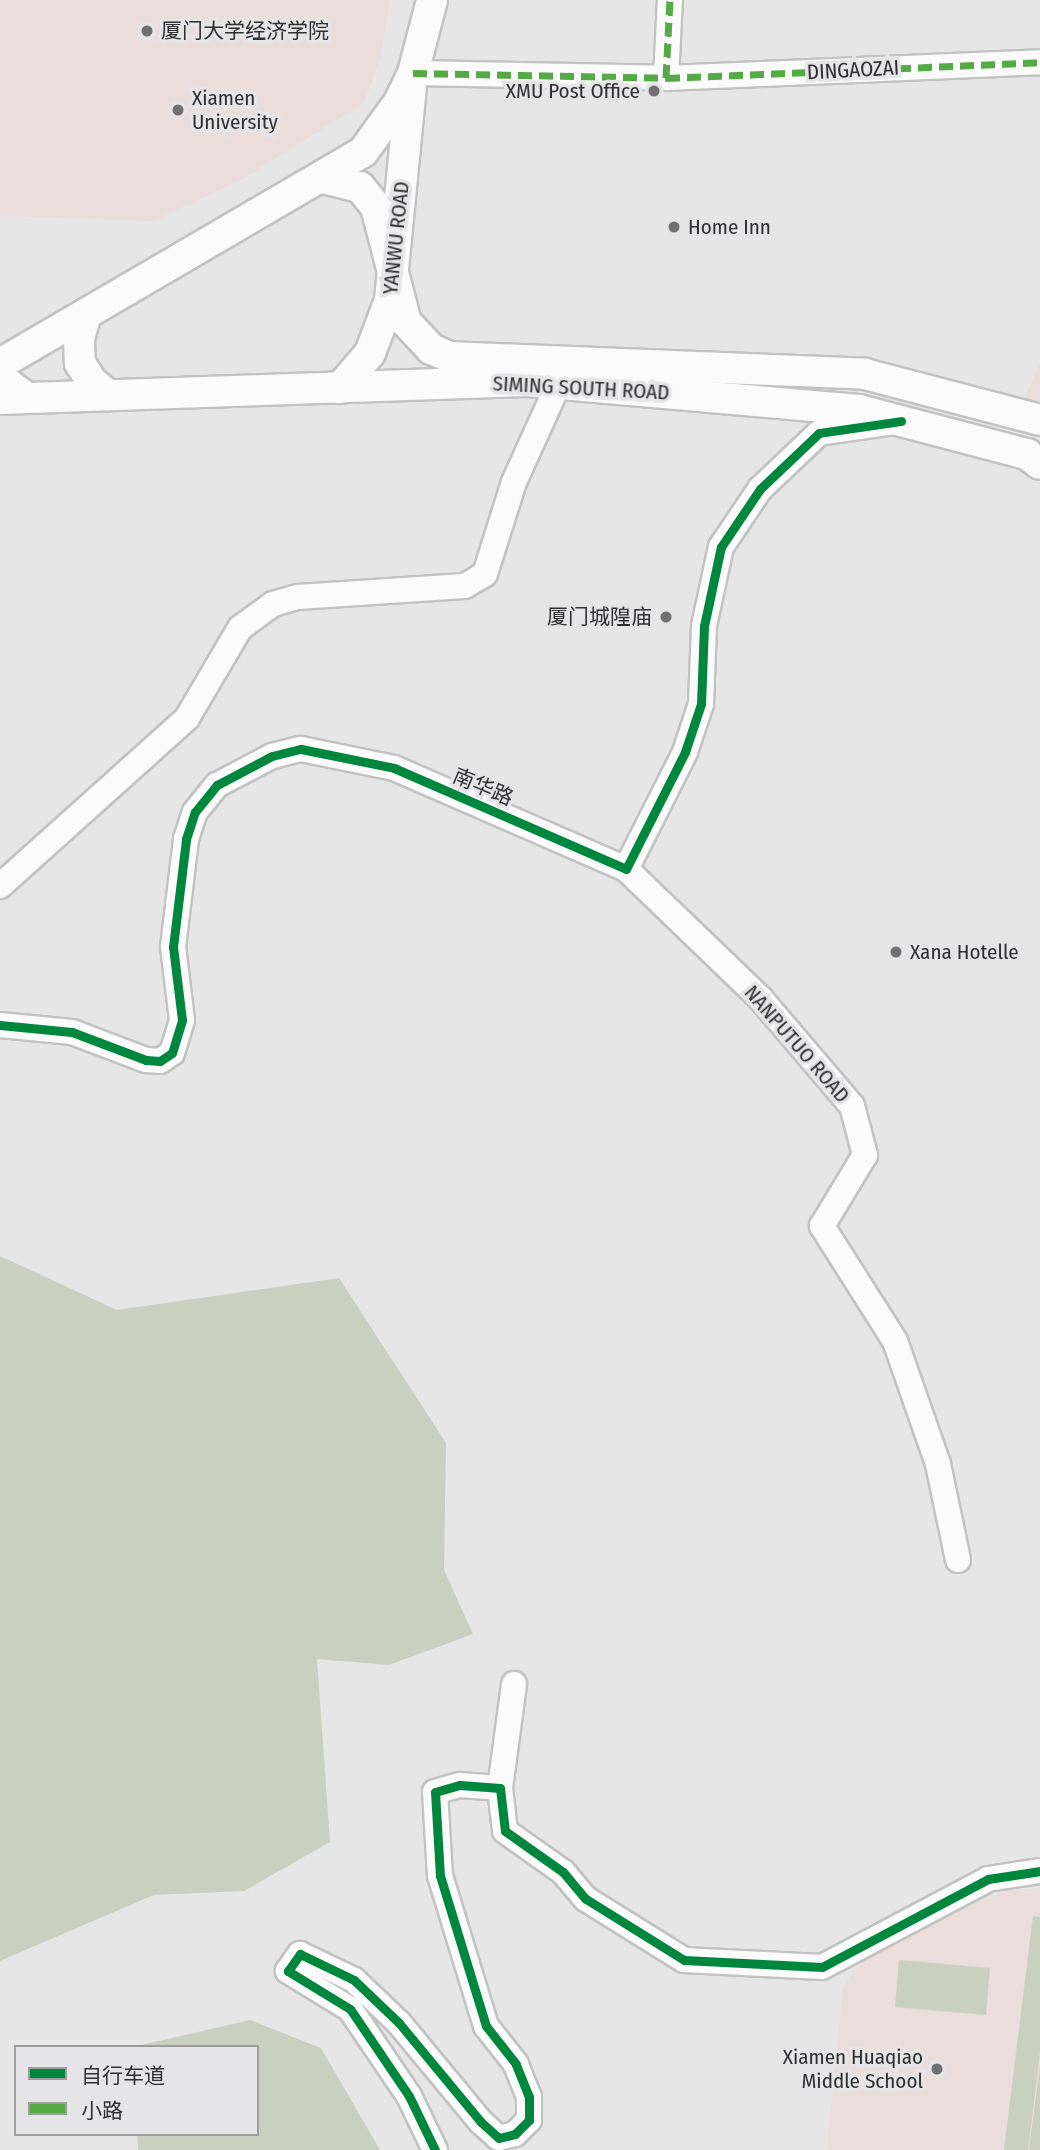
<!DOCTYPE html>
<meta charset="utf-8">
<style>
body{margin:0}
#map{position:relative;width:1040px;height:2150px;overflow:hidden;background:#e6e6e6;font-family:"Fira Sans Condensed","Noto Sans SC",sans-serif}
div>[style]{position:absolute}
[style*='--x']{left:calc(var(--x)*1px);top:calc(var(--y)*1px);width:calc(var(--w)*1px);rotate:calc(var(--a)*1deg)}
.education>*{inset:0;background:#ebddd9}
.green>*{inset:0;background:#c9d0c0}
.roads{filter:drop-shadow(2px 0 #c2c2c2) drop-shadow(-2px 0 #c2c2c2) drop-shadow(0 2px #c2c2c2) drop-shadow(0 -2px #c2c2c2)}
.minor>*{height:24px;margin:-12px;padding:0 12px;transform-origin:12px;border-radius:12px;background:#fbfbfb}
.major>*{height:30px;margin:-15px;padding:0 15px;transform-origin:15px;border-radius:15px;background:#fbfbfb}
.quiet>*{height:7px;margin-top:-3.5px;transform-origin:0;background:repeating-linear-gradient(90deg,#54ab45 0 14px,transparent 0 21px)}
.cycleway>*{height:9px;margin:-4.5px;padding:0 4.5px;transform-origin:4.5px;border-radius:4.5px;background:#00873e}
.dots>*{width:19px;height:19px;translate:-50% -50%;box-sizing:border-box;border:4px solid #e5e5e7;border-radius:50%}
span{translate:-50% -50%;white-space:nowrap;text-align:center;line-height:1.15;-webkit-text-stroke:7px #e5e5e7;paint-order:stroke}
.poi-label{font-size:21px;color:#303031}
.left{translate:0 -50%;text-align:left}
.right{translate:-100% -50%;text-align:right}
.street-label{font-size:21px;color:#303031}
.legend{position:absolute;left:14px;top:2045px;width:245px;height:91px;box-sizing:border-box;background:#e5e5e7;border:2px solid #9d9d9e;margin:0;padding:9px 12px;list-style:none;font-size:21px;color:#303031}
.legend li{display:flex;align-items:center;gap:14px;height:35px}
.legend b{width:35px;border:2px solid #9d9d9e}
</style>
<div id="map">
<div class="education">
<div style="clip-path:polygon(0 0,390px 0,381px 55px,364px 103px,241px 180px,153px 221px,0 216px)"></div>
<div style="clip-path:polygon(1040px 363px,1040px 407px,1024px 400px)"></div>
<div style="clip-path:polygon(1040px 1888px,1040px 2150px,827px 2150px,843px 1987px,885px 1933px,1011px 1890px)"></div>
</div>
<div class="green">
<div style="clip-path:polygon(0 1256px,117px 1310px,339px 1278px,446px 1443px,444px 1570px,473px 1634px,389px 1665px,317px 1659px,330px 1842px,244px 1891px,154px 1895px,0 1961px)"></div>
<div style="clip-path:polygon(1033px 1916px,1040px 1917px,1040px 2052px,1028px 2150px,1004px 2150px)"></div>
<div style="clip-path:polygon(899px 1960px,990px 1968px,986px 2015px,895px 2007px)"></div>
<div style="clip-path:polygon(250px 2020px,321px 2048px,380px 2150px,138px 2150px,137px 2134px,257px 2134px,257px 2047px,133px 2047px)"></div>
<div style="clip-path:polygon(1040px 2066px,1040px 2150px,1029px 2150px)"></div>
</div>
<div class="roads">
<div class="minor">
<div style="--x:413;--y:73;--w:253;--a:1.1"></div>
<div style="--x:666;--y:78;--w:374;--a:-2.4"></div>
<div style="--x:666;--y:78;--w:78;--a:-87.1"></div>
<div style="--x:0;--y:374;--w:35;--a:37"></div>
<div style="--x:626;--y:869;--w:187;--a:43.9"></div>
<div style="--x:761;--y:999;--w:140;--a:49.6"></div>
<div style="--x:852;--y:1106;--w:51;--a:75.1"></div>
<div style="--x:865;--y:1155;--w:83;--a:121.2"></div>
<div style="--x:822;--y:1226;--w:136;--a:57.6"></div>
<div style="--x:895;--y:1341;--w:130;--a:70.7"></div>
<div style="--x:938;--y:1464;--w:98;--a:78.2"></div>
<div style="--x:0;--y:886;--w:251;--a:-41.9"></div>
<div style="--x:187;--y:718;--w:104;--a:-59.5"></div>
<div style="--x:240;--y:628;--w:41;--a:-36"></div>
<div style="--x:273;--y:604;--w:26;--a:-16"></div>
<div style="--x:298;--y:597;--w:167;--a:-3.8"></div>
<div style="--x:465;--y:586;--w:23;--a:-31"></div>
<div style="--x:485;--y:574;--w:96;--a:-72.5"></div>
<div style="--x:514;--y:482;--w:109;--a:-65.6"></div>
<div style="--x:0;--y:1025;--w:72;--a:5.6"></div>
<div style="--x:72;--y:1032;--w:79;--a:20.7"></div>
<div style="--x:146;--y:1060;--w:14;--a:4"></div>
<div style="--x:160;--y:1061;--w:14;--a:-34"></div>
<div style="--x:172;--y:1053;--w:34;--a:-73"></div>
<div style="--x:182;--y:1020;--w:74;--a:-97"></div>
<div style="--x:173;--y:947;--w:109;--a:-83.1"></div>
<div style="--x:186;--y:839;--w:28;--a:-72"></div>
<div style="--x:195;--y:812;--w:35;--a:-51"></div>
<div style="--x:217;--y:785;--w:62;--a:-27.8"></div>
<div style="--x:272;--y:756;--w:30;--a:-14"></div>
<div style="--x:301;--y:749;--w:95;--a:11.5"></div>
<div style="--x:394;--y:768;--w:253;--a:23.5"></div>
<div style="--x:626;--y:869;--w:131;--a:-63.2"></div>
<div style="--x:685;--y:752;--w:51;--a:-71.6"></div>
<div style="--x:701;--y:704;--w:78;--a:-87.8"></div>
<div style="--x:704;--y:626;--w:81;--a:-77.9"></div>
<div style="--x:721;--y:547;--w:70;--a:-56.1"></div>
<div style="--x:760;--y:489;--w:81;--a:-43.5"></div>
<div style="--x:819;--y:433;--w:76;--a:-8.3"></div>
<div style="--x:500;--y:1788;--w:105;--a:-82.3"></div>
<div style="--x:435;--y:2150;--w:60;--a:-115.7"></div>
<div style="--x:409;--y:2096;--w:105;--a:-124.1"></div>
<div style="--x:350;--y:2009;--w:73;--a:-148.5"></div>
<div style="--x:288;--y:1971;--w:21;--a:-55"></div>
<div style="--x:300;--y:1954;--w:60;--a:25.7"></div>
<div style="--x:354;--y:1980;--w:62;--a:43.7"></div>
<div style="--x:399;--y:2023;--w:129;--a:50.4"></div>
<div style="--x:481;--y:2122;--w:24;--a:42"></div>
<div style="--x:499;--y:2138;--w:16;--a:-14"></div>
<div style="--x:515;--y:2134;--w:20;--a:-45"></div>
<div style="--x:529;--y:2120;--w:23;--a:-90"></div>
<div style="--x:529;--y:2097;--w:35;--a:-112"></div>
<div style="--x:516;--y:2064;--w:48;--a:-128.3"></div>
<div style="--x:486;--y:2026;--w:157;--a:-107"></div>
<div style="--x:440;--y:1876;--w:84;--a:-93.4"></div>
<div style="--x:435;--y:1792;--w:26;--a:-16"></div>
<div style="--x:460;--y:1785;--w:40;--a:4.3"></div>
<div style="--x:500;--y:1788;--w:43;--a:83.4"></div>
<div style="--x:505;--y:1831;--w:71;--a:35.3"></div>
<div style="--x:563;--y:1872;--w:35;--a:50"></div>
<div style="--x:586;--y:1899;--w:115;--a:31.9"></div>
<div style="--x:684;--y:1960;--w:138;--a:2.9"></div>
<div style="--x:822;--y:1967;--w:188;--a:-27.9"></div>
<div style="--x:988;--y:1879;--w:53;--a:-8.7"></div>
</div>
<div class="major">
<div style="--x:323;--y:178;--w:38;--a:14"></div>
<div style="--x:360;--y:187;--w:26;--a:51"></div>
<div style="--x:376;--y:207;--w:119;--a:75.4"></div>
<div style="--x:406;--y:322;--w:37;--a:47"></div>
<div style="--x:431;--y:349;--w:21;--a:23"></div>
<div style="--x:450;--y:357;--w:415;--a:2.3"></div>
<div style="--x:865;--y:374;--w:181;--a:14.7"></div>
<div style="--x:86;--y:314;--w:26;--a:106"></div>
<div style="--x:79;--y:339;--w:24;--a:88"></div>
<div style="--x:80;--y:363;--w:22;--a:58"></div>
<div style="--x:92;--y:382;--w:21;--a:39"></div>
<div style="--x:0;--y:364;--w:420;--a:-30.3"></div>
<div style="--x:363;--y:152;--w:62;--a:-54.2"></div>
<div style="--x:399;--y:102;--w:32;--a:-64"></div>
<div style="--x:413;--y:73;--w:75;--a:-75.4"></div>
<div style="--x:340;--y:388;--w:46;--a:-49.4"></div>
<div style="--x:370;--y:353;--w:57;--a:-69.3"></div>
<div style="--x:390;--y:300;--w:214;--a:-84.4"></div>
<div style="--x:0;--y:399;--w:527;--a:-1.96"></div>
<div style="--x:527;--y:381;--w:333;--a:5"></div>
<div style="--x:859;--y:410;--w:174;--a:14.7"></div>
<div style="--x:1027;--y:454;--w:16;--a:38"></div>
</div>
</div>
<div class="quiet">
<div style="--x:413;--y:73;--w:253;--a:1.1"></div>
<div style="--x:666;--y:78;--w:374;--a:-2.4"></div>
<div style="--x:666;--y:78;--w:78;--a:-87.1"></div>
</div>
<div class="cycleway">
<div style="--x:0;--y:1025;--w:72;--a:5.6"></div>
<div style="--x:72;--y:1032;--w:79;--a:20.7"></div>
<div style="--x:146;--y:1060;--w:14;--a:4"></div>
<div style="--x:160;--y:1061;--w:14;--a:-34"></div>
<div style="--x:172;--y:1053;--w:34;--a:-73"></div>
<div style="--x:182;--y:1020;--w:74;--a:-97"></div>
<div style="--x:173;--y:947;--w:109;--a:-83.1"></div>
<div style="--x:186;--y:839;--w:28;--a:-72"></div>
<div style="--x:195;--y:812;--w:35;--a:-51"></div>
<div style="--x:217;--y:785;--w:62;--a:-27.8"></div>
<div style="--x:272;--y:756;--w:30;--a:-14"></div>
<div style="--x:301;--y:749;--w:95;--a:11.5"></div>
<div style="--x:394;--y:768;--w:253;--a:23.5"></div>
<div style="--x:626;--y:869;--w:131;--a:-63.2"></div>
<div style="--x:685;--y:752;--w:51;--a:-71.6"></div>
<div style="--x:701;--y:704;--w:78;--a:-87.8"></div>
<div style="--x:704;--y:626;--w:81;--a:-77.9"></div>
<div style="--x:721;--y:547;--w:70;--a:-56.1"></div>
<div style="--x:760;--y:489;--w:81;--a:-43.5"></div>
<div style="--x:819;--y:433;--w:83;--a:-8.3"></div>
<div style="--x:435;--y:2150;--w:60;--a:-115.7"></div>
<div style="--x:409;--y:2096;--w:105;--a:-124.1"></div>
<div style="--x:350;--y:2009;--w:73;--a:-148.5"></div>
<div style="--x:288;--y:1971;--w:21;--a:-55"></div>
<div style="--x:300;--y:1954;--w:60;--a:25.7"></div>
<div style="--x:354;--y:1980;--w:62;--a:43.7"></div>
<div style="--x:399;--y:2023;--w:129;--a:50.4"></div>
<div style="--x:481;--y:2122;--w:24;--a:42"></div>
<div style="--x:499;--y:2138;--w:16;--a:-14"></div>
<div style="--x:515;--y:2134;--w:20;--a:-45"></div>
<div style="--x:529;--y:2120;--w:23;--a:-90"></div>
<div style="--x:529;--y:2097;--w:35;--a:-112"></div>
<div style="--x:516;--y:2064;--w:48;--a:-128.3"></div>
<div style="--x:486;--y:2026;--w:157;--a:-107"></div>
<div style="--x:440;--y:1876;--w:84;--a:-93.4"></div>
<div style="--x:435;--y:1792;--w:26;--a:-16"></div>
<div style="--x:460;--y:1785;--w:40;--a:4.3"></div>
<div style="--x:500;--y:1788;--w:43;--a:83.4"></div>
<div style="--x:505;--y:1831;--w:71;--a:35.3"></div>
<div style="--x:563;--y:1872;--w:35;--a:50"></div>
<div style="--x:586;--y:1899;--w:115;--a:31.9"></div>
<div style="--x:684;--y:1960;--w:138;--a:2.9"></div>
<div style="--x:822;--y:1967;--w:188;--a:-27.9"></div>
<div style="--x:988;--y:1879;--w:53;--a:-8.7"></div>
</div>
<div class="dots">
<div style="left:147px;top:31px;background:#707070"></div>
<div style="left:654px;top:91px;background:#707070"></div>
<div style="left:178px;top:110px;background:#707070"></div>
<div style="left:674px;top:227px;background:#707070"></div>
<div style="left:666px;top:617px;background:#707070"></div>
<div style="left:896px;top:952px;background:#707070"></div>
<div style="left:937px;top:2069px;background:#707070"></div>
</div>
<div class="poi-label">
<span class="left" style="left:161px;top:31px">厦门大学经济学院</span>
<span class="right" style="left:640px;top:91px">XMU Post Office</span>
<span class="left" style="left:192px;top:110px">Xiamen<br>University</span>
<span class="left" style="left:688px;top:227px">Home Inn</span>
<span class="right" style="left:652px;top:617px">厦门城隍庙</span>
<span class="left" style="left:910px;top:952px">Xana Hotelle</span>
<span class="right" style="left:923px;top:2069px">Xiamen Huaqiao<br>Middle School</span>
</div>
<div class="street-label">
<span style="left:853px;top:70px;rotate:-3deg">DINGAOZAI</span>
<span style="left:396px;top:238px;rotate:-84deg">YANWU ROAD</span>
<span style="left:581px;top:388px;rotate:3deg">SIMING SOUTH ROAD</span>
<span style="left:483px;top:787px;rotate:23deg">南华路</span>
<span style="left:797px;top:1044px;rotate:49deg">NANPUTUO ROAD</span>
</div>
<ul class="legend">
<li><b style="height:9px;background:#00873e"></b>自行车道</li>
<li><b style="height:9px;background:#54ab45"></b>小路</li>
</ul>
</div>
